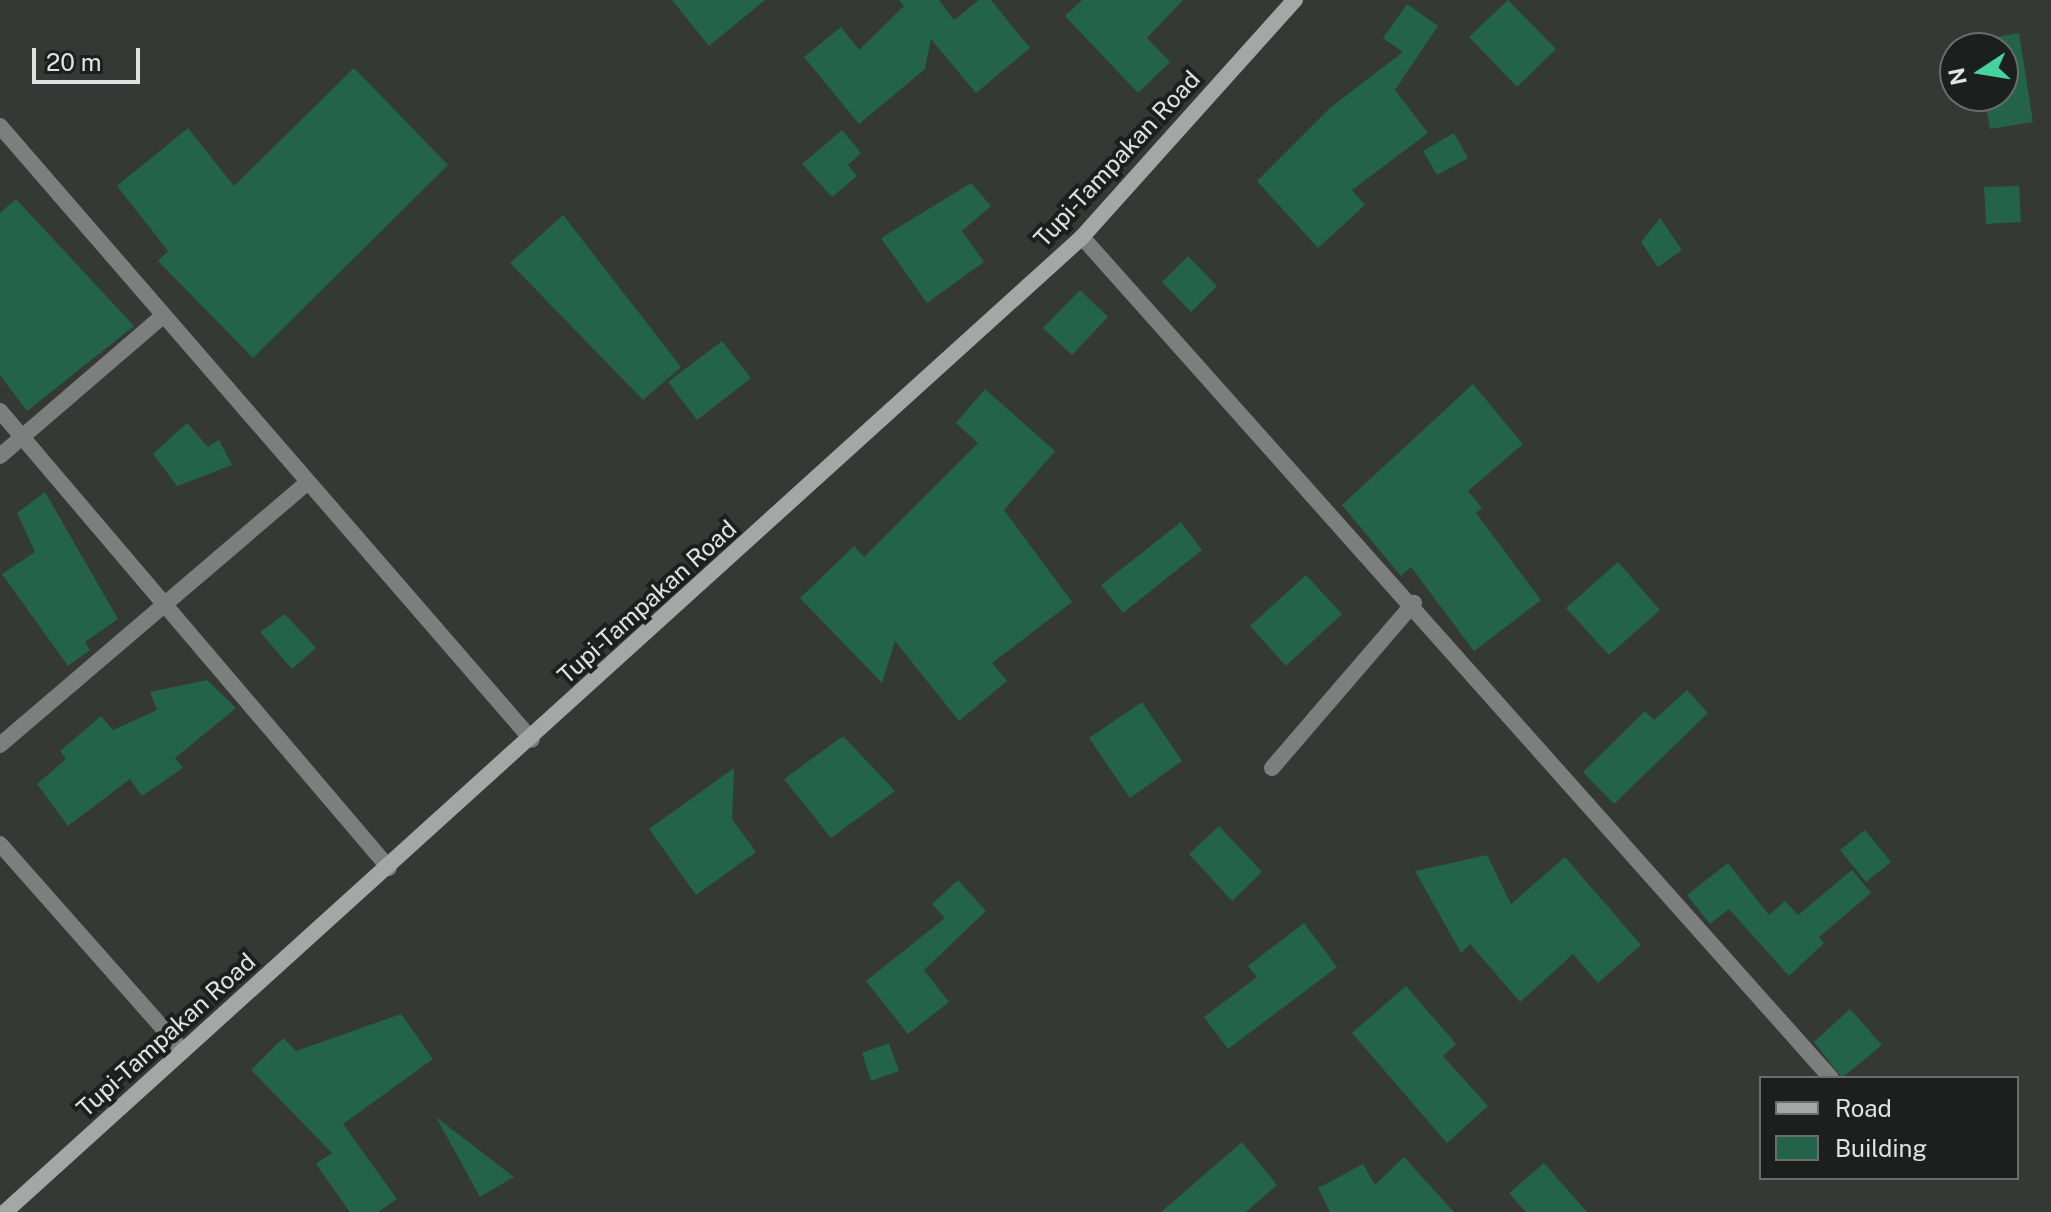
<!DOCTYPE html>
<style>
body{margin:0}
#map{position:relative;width:2051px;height:1212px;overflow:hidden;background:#343936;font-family:"Public Sans",sans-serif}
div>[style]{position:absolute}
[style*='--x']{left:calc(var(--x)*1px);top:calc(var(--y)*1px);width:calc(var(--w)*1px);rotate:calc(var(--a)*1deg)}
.building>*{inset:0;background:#23634a}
.lane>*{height:16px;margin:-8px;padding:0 8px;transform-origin:8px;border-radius:8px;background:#7c7f7d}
.street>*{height:16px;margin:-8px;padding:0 8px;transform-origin:8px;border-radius:8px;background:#7c7f7d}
.secondary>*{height:16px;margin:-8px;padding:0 8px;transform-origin:8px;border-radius:8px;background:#a3a7a5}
span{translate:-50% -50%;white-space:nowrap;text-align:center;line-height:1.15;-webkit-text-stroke:8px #1d1f1e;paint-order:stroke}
.street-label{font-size:24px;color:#e0e3e2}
.legend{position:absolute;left:1759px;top:1076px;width:260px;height:104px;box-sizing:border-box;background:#1d1f1e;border:2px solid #6b6d6c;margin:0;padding:10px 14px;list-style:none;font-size:24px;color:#e0e3e2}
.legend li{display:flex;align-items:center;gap:16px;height:40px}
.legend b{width:40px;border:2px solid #6b6d6c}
.north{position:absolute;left:1939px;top:32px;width:80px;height:80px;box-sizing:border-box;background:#1d1f1e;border:2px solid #6b6d6c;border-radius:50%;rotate:258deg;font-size:22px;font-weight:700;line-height:32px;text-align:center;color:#e0e3e2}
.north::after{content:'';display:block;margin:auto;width:28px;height:36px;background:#45d49f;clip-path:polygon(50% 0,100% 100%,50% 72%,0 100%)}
.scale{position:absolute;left:32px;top:48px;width:108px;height:36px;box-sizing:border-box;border:4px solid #e0e3e2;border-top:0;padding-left:10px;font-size:24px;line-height:28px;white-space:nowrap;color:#e0e3e2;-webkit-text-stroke:6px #1d1f1e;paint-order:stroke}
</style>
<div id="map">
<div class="building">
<div style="clip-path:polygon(672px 0,765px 0,709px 46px)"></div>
<div style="clip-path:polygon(899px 0,939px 0,954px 20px,979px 0,991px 0,1030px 48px,976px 93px,931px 39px,925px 69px,859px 124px,804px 57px,841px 27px,859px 50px,904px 6px)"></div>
<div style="clip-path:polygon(1082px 0,1183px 0,1147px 38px,1170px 62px,1138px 93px,1065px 16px)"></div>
<div style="clip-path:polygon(1508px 0,1556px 49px,1517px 87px,1469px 37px)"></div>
<div style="clip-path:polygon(1407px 4px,1438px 26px,1395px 90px,1428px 133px,1352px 190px,1365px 205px,1318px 248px,1257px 181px,1331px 107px,1403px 52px,1383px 38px)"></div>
<div style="clip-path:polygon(2019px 33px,2033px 122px,1990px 129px,1984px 96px,2003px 96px,2003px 48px,1977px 48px,1976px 41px)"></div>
<div style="clip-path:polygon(354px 68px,448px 165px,253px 358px,158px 261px,168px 251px,117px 186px,188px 128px,234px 186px)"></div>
<div style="clip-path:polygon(842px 130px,861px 153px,848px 165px,857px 176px,832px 197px,802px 164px)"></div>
<div style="clip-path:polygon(1454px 133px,1468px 158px,1437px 175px,1423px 151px)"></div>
<div style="clip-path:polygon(971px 183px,991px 206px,962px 231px,984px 262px,927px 303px,881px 238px)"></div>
<div style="clip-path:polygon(2019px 186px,2021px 222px,1986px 224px,1984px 187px)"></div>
<div style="clip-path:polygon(16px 199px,134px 326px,27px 411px,0 375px,0 213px)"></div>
<div style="clip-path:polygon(563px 215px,681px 367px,643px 400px,510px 263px)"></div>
<div style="clip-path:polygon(1660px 218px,1682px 250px,1658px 267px,1641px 242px)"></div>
<div style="clip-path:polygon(1188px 256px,1217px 286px,1191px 312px,1162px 282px)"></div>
<div style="clip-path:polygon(1080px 290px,1108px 317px,1072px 355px,1043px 328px)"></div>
<div style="clip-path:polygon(722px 341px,751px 378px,697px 420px,668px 382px)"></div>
<div style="clip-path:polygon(1473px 384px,1523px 444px,1468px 491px,1482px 508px,1476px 513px,1541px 600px,1474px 651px,1411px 567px,1401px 576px,1342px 505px)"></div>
<div style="clip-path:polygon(985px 389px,1055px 451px,1004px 510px,1072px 602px,992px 663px,1007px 681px,959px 721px,895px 641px,882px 683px,800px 598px,854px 546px,864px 557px,978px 443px,956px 423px)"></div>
<div style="clip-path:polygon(187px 423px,208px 447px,219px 440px,232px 465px,177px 486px,153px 454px)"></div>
<div style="clip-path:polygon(45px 492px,118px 619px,85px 642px,90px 650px,68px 666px,2px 574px,35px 552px,17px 513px)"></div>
<div style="clip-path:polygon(1181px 522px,1202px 550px,1123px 613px,1101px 585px)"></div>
<div style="clip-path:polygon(1618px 562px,1660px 610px,1609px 655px,1566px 608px)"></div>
<div style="clip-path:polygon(1306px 575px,1342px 614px,1286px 666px,1250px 626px)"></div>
<div style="clip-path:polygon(285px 614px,316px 648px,292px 669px,260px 632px)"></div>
<div style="clip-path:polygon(207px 680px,236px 708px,175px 758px,183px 768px,142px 796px,130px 779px,68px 826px,37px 784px,66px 759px,60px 751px,101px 716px,113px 730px,157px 710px,150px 692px)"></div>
<div style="clip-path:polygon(1687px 690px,1708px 713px,1614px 804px,1583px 772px,1645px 711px,1654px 720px)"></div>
<div style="clip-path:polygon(1142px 702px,1182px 761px,1130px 798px,1089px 738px)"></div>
<div style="clip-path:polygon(843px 736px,895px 791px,831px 838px,784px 779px)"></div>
<div style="clip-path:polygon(734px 768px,732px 819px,756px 852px,696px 895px,649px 829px)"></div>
<div style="clip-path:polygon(1219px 826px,1262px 872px,1232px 901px,1189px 854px)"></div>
<div style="clip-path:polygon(1865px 830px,1891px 862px,1866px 882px,1840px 850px)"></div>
<div style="clip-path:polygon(1487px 855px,1511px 904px,1565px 857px,1641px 945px,1598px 983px,1573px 954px,1520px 1002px,1470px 944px,1461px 953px,1415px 871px)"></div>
<div style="clip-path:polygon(1728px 863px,1769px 915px,1785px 901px,1798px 915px,1852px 870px,1871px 893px,1819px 937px,1824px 943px,1789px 976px,1729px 909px,1710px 924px,1687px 895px)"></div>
<div style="clip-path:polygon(958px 880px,986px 911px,924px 970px,949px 1002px,908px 1034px,866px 981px,945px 918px,932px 904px)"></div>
<div style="clip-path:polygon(1304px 923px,1337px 967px,1228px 1049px,1204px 1017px,1257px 977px,1248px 966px)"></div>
<div style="clip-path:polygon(1406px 986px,1456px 1044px,1443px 1056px,1488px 1106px,1447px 1143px,1352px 1033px)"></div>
<div style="clip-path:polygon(1850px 1009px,1882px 1045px,1842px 1078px,1814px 1042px)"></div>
<div style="clip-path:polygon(401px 1014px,433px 1059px,343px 1124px,397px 1199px,378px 1212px,350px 1212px,316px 1164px,332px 1153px,251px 1070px,283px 1038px,296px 1051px)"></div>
<div style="clip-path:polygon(889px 1043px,899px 1071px,871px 1081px,862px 1053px)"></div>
<div style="clip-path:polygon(436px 1117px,514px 1177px,480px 1197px)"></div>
<div style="clip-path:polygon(1242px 1142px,1277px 1185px,1246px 1212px,1161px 1212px)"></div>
<div style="clip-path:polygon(1404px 1157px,1454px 1212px,1330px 1212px,1318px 1188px,1363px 1164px,1375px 1185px)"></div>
<div style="clip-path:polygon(1544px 1163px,1587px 1212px,1526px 1212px,1509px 1193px)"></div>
</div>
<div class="lane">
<div style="--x:1272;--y:768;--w:218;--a:-49.3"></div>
</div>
<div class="street">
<div style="--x:0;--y:126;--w:812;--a:49.09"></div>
<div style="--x:1082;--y:237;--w:1126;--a:48.31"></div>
<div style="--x:0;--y:411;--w:600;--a:49.6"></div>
<div style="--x:0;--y:456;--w:216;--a:-40.7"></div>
<div style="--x:0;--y:745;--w:405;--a:-40.5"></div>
<div style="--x:0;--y:844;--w:276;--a:48.5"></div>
</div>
<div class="secondary">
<div style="--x:5;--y:1212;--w:1453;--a:-42.15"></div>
<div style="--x:1082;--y:237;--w:319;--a:-48.1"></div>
</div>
<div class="street-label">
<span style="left:1117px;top:159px;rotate:-47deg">Tupi-Tampakan Road</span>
<span style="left:647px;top:602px;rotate:-42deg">Tupi-Tampakan Road</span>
<span style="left:166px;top:1035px;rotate:-42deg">Tupi-Tampakan Road</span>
</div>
<ul class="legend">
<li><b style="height:10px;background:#a3a7a5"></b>Road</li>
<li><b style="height:22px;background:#23634a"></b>Building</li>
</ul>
<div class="north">N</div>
<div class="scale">20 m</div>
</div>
